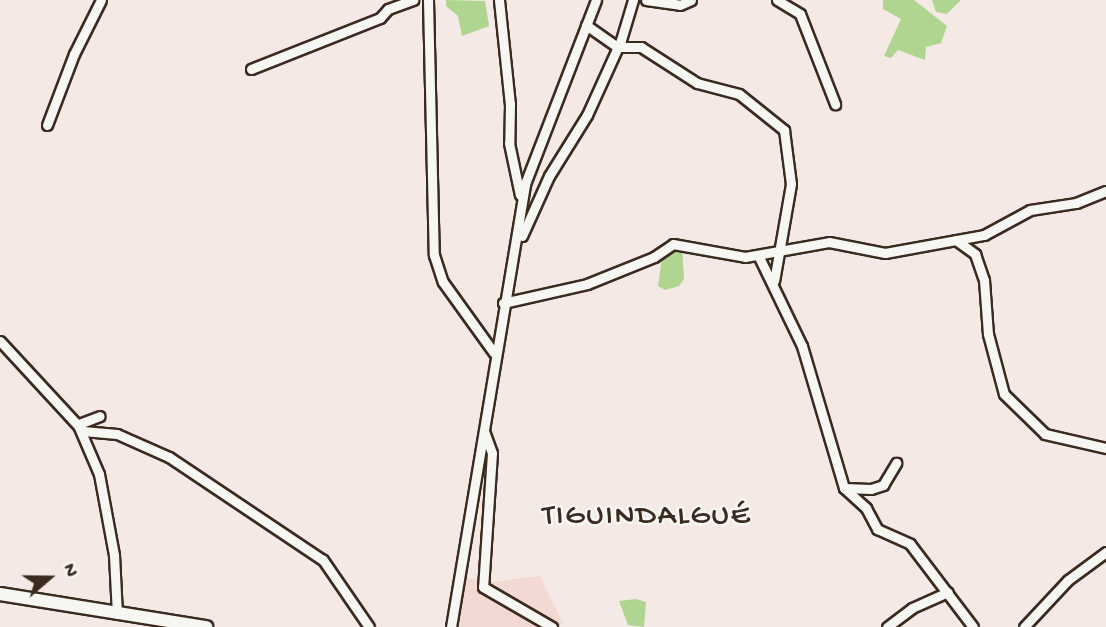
<!DOCTYPE html>
<meta charset="utf-8">
<style>
body{margin:0}
#map{position:relative;width:1106px;height:627px;overflow:hidden;background:#f4e9e4;font-family:"Gochi Hand",sans-serif}
div>[style]{position:absolute}
[style*='--x']{left:calc(var(--x)*1px);top:calc(var(--y)*1px);width:calc(var(--w)*1px);rotate:calc(var(--a)*1deg)}
.built>*{inset:0;background:#f2d9d3}
.green>*{inset:0;background:#b0d591}
.roads{filter:drop-shadow(2px 0 #3b2a1e) drop-shadow(-2px 0 #3b2a1e) drop-shadow(0 2px #3b2a1e) drop-shadow(0 -2px #3b2a1e)}
.street>*{height:9px;margin:-4.5px;padding:0 4.5px;transform-origin:4.5px;border-radius:4.5px;background:#f6f6f2}
.secondary>*{height:12px;margin:-6px;padding:0 6px;transform-origin:6px;border-radius:6px;background:#f6f6f2}
span{translate:-50% -50%;white-space:nowrap;text-align:center;line-height:1.15;-webkit-text-stroke:5px #f6f6f2;paint-order:stroke}
.quarter-label{font-size:30px;color:#3b2a1e;letter-spacing:2px}
.north{position:absolute;left:14px;top:543px;width:70px;height:70px;-webkit-text-stroke:5px #f6f6f2;paint-order:stroke;rotate:70deg;font-size:19px;font-weight:700;line-height:28px;text-align:center;color:#3b2a1e}
.north::after{content:'';display:block;margin:auto;width:24px;height:32px;background:#3b2a1e;clip-path:polygon(50% 0,100% 100%,50% 72%,0 100%)}
</style>
<div id="map">
<div class="built">
<div style="clip-path:polygon(540px 576px,563px 623px,559px 627px,451px 627px,458px 577px,491px 582px)"></div>
</div>
<div class="green">
<div style="clip-path:polygon(446px 0,485px 1px,489px 26px,462px 36px,458px 16px,446px 6px)"></div>
<div style="clip-path:polygon(883px 0,914px 0,947px 26px,941px 43px,926px 47px,925px 60px,898px 50px,891px 58px,884px 56px,901px 19px,883px 9px)"></div>
<div style="clip-path:polygon(932px 0,961px 0,947px 14px,936px 12px)"></div>
<div style="clip-path:polygon(682px 246px,684px 279px,679px 286px,665px 290px,658px 286px,663px 251px)"></div>
<div style="clip-path:polygon(636px 599px,646px 602px,644px 627px,628px 625px,619px 601px)"></div>
</div>
<div class="roads">
<div class="street">
<div style="--x:428;--y:0;--w:255;--a:88.7"></div>
<div style="--x:434;--y:255;--w:28;--a:72"></div>
<div style="--x:443;--y:282;--w:87;--a:54.3"></div>
<div style="--x:499;--y:0;--w:105;--a:84"></div>
<div style="--x:510;--y:104;--w:39;--a:91"></div>
<div style="--x:509;--y:143;--w:53;--a:78.1"></div>
<div style="--x:646;--y:0;--w:34;--a:8"></div>
<div style="--x:680;--y:5;--w:12;--a:-24"></div>
<div style="--x:777;--y:0;--w:27;--a:31"></div>
<div style="--x:800;--y:14;--w:97;--a:68.7"></div>
<div style="--x:586;--y:25;--w:39;--a:35"></div>
<div style="--x:618;--y:47;--w:23;--a:0"></div>
<div style="--x:641;--y:47;--w:67;--a:32.7"></div>
<div style="--x:697;--y:83;--w:43;--a:14.7"></div>
<div style="--x:739;--y:94;--w:58;--a:38.7"></div>
<div style="--x:784;--y:130;--w:54;--a:82.6"></div>
<div style="--x:791;--y:184;--w:98;--a:99.9"></div>
<div style="--x:251;--y:69;--w:139;--a:-21.6"></div>
<div style="--x:380;--y:18;--w:12;--a:-48"></div>
<div style="--x:388;--y:9;--w:27;--a:-20"></div>
<div style="--x:47;--y:125;--w:76;--a:-69.2"></div>
<div style="--x:74;--y:54;--w:60;--a:-63.4"></div>
<div style="--x:522;--y:236;--w:66;--a:-65.8"></div>
<div style="--x:549;--y:176;--w:72;--a:-58.1"></div>
<div style="--x:587;--y:115;--w:82;--a:-65.6"></div>
<div style="--x:621;--y:40;--w:42;--a:-73.3"></div>
<div style="--x:956;--y:240;--w:24;--a:36"></div>
<div style="--x:975;--y:254;--w:28;--a:71"></div>
<div style="--x:984;--y:280;--w:54;--a:85.8"></div>
<div style="--x:988;--y:334;--w:62;--a:75.1"></div>
<div style="--x:1004;--y:394;--w:57;--a:44.3"></div>
<div style="--x:1045;--y:434;--w:63;--a:12.9"></div>
<div style="--x:759;--y:257;--w:99;--a:64.2"></div>
<div style="--x:802;--y:346;--w:148;--a:73.5"></div>
<div style="--x:844;--y:488;--w:30;--a:42"></div>
<div style="--x:866;--y:508;--w:24;--a:62"></div>
<div style="--x:877;--y:529;--w:36;--a:24"></div>
<div style="--x:910;--y:544;--w:104;--a:52.8"></div>
<div style="--x:503;--y:303;--w:86;--a:-12.7"></div>
<div style="--x:587;--y:284;--w:72;--a:-21.9"></div>
<div style="--x:654;--y:257;--w:23;--a:-34"></div>
<div style="--x:673;--y:244;--w:73;--a:10.2"></div>
<div style="--x:745;--y:257;--w:85;--a:-10.1"></div>
<div style="--x:829;--y:242;--w:57;--a:11.1"></div>
<div style="--x:885;--y:253;--w:101;--a:-10.3"></div>
<div style="--x:984;--y:235;--w:52;--a:-28.5"></div>
<div style="--x:1030;--y:210;--w:47;--a:-8.7"></div>
<div style="--x:1076;--y:203;--w:32;--a:-22"></div>
<div style="--x:0;--y:341;--w:122;--a:47.3"></div>
<div style="--x:83;--y:431;--w:34;--a:5"></div>
<div style="--x:117;--y:434;--w:57;--a:23.9"></div>
<div style="--x:169;--y:457;--w:185;--a:33.8"></div>
<div style="--x:323;--y:560;--w:81;--a:55.5"></div>
<div style="--x:79;--y:424;--w:22;--a:-21"></div>
<div style="--x:78;--y:425;--w:53;--a:66.8"></div>
<div style="--x:99;--y:474;--w:82;--a:79.5"></div>
<div style="--x:114;--y:555;--w:59;--a:87.1"></div>
<div style="--x:484;--y:431;--w:23;--a:70"></div>
<div style="--x:492;--y:453;--w:134;--a:93.8"></div>
<div style="--x:483;--y:587;--w:80;--a:30.1"></div>
<div style="--x:844;--y:488;--w:27;--a:2"></div>
<div style="--x:871;--y:489;--w:13;--a:-18"></div>
<div style="--x:883;--y:485;--w:26;--a:-59"></div>
<div style="--x:451;--y:627;--w:449;--a:-80.5"></div>
<div style="--x:525;--y:184;--w:197;--a:-68.9"></div>
<div style="--x:887;--y:627;--w:31;--a:-37"></div>
<div style="--x:912;--y:608;--w:39;--a:-24"></div>
<div style="--x:1024;--y:627;--w:64;--a:-46.9"></div>
<div style="--x:1068;--y:580;--w:47;--a:-36.4"></div>
</div>
<div class="secondary">
<div style="--x:0;--y:594;--w:209;--a:9.1"></div>
</div>
</div>
<div class="quarter-label">
<span style="left:647px;top:518px">TIGUINDALGUÉ</span>
</div>
<div class="north">N</div>
</div>
